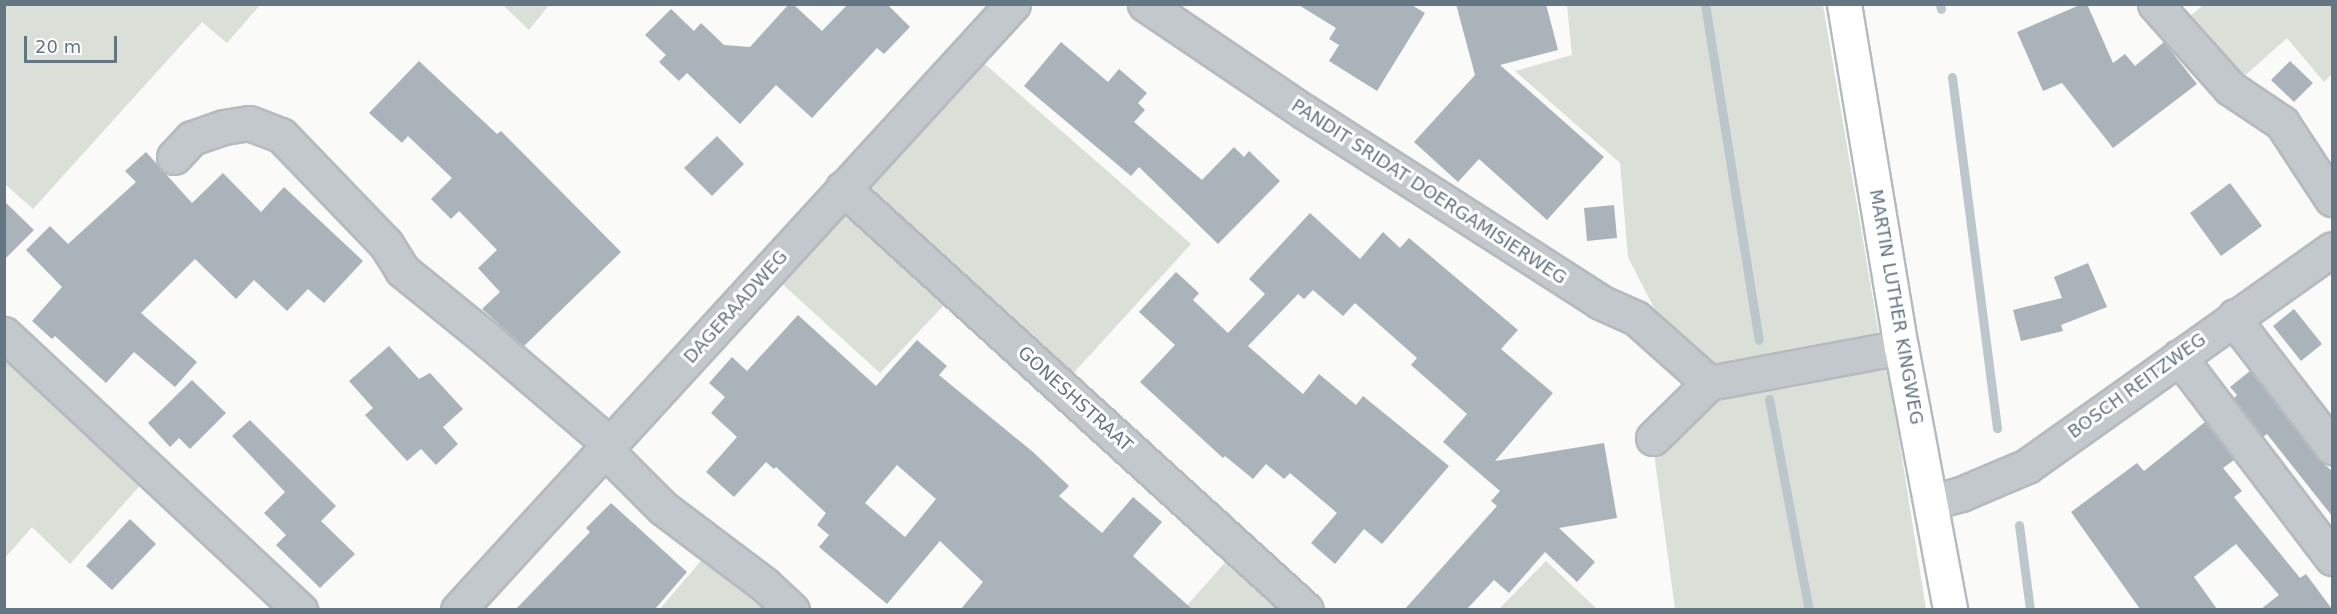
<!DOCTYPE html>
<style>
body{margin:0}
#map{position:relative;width:2337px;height:614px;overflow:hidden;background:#fafaf8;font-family:"DejaVu Sans",sans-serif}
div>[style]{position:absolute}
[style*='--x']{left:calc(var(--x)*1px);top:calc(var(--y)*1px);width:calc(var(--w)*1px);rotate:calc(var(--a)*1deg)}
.green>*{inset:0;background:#dadfd7}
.stream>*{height:9px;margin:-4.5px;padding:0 4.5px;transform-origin:4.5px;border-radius:4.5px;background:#bbc7cb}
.building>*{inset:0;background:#aab3b9}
.roads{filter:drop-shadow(2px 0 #b5babe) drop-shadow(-2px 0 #b5babe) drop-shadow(0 2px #b5babe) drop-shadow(0 -2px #b5babe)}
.minor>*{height:33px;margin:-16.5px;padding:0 16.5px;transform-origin:16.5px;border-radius:16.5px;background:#c3c8cc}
.major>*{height:33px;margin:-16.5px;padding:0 16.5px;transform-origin:16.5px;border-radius:16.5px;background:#fff}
span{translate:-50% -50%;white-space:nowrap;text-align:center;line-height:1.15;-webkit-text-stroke:6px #fff;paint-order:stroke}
.street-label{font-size:18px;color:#657683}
.frame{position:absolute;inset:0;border:6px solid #657683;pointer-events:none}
.scale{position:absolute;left:24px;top:36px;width:93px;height:27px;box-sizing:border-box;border:3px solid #657683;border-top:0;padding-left:8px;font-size:18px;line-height:21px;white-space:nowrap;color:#657683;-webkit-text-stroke:4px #fff;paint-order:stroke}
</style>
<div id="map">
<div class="green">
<div style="clip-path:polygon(5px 4px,260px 4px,260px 5px,227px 43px,202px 22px,33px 209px,5px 184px)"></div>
<div style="clip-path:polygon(503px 5px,549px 5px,529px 30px)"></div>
<div style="clip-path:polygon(1567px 5px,1823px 5px,1880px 341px,1702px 365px,1664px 328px,1628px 257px,1620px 163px,1515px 71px,1572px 55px)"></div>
<div style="clip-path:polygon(2203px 5px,2332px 5px,2332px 74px,2324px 82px,2287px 38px,2240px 80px,2188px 18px)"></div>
<div style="clip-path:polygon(979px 59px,1191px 244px,1069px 378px,861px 188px)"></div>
<div style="clip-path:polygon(844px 207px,945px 304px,880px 373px,779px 281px)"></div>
<div style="clip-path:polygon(5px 351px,145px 480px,70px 564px,32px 527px,5px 558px)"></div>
<div style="clip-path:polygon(1887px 363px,1926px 609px,1675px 609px,1654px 453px,1715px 392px)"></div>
<div style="clip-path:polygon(706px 555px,770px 610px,659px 610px)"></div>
<div style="clip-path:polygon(1229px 558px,1287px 610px,1183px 610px)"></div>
<div style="clip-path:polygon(1546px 561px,1597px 609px,1499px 609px)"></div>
</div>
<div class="stream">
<div style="--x:1705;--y:4;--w:340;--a:80.9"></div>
<div style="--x:1940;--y:4;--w:5;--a:79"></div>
<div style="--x:1952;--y:77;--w:354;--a:82.7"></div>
<div style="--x:1769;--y:399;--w:215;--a:79.3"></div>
<div style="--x:2019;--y:525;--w:86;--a:82.6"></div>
</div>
<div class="building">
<div style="clip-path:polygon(789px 4px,793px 4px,822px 31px,848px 4px,887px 4px,910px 27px,884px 54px,877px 48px,812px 118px,776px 85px,740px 124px,687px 73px,679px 81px,659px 62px,666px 55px,645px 35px,671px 9px,694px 31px,701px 23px,724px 45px,750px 47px)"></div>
<div style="clip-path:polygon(1297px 4px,1410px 4px,1425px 13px,1377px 91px,1329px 61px,1339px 45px,1329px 39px,1336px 28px)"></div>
<div style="clip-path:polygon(1456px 4px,1546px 4px,1558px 50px,1500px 65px,1604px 157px,1547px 220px,1479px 159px,1458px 182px,1414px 142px,1475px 75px)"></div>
<div style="clip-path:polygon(2082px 4px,2087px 4px,2113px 63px,2125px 54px,2135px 66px,2164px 42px,2197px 84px,2113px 148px,2062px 83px,2043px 91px,2017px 32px)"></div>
<div style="clip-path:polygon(1061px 42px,1108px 82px,1119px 69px,1147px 93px,1138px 103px,1145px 110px,1134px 122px,1202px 180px,1234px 147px,1244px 157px,1249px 151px,1280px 181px,1218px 244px,1139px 167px,1131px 176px,1024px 86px)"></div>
<div style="clip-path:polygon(419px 61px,497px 134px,501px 131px,621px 252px,524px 346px,482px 309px,500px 292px,478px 268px,497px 250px,459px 211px,451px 219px,431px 199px,452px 178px,408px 136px,402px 143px,369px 113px)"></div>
<div style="clip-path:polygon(2290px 61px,2313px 83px,2294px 102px,2271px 80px)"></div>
<div style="clip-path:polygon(717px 136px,744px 164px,712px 196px,684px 168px)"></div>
<div style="clip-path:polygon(146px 152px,192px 203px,223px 173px,261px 212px,284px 187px,363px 261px,324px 303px,308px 289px,287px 311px,254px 280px,236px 299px,195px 259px,141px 313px,197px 362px,175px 387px,134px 352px,106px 383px,55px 336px,52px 339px,32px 321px,62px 287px,26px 250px,50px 226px,68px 244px,136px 182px,125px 171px)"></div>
<div style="clip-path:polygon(2230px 183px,2262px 226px,2221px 256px,2190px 213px)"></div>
<div style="clip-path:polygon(4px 201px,34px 230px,4px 260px)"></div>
<div style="clip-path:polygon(1614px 205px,1617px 238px,1587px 241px,1584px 208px)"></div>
<div style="clip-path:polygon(1310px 213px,1360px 259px,1383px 232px,1400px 248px,1409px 238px,1518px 330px,1501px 349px,1553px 393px,1495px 461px,1604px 443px,1617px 518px,1559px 528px,1595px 562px,1577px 582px,1545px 552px,1509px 593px,1494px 580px,1467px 609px,1405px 609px,1497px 506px,1491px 501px,1500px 491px,1443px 442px,1467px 414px,1411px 365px,1417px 358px,1355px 303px,1343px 316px,1313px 290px,1304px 299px,1298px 294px,1248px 346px,1303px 394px,1319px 374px,1356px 405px,1363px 396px,1449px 466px,1382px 544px,1364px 529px,1335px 564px,1311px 543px,1337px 513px,1290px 473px,1284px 479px,1266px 464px,1253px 479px,1225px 456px,1223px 458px,1140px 382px,1175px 345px,1139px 312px,1176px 272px,1199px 293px,1193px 300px,1228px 333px,1265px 294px,1249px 279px)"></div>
<div style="clip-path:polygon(2088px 263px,2107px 307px,2061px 325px,2063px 331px,2021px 341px,2013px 310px,2062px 298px,2054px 277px)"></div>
<div style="clip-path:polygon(2294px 309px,2322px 344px,2301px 361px,2273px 326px)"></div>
<div style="clip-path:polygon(evenodd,798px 315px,876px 386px,917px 340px,947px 366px,939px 375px,1033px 452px,1069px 486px,1059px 496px,1102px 533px,1133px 497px,1162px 522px,1133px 556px,1192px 609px,961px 609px,983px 582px,940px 541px,887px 604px,819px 547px,829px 535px,817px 525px,826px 513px,776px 467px,774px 469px,766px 462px,734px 497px,706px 472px,737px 437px,711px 413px,725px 397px,709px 383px,732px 357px,747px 371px,798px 315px,897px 465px,936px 499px,905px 537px,865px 503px,897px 465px)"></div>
<div style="clip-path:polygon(389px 346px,419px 379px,430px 373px,463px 409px,443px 427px,458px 444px,436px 465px,421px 449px,407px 461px,365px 415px,373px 408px,349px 381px)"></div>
<div style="clip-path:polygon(2250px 371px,2317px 458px,2332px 471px,2332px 516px,2267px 434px,2263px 437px,2234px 398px,2237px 395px,2230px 387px)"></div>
<div style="clip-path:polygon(192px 380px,226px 413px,190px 449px,179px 438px,170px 447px,148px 423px)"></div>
<div style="clip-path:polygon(250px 420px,336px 506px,321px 521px,355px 554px,320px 588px,276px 545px,286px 535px,264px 513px,285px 492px,232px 436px)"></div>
<div style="clip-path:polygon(2205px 422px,2234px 460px,2223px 468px,2242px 491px,2234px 497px,2300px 578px,2306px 574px,2332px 609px,2261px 609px,2279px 595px,2236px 544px,2194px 577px,2217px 609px,2140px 609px,2071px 512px,2137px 463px,2144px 471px)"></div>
<div style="clip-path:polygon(611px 503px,687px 572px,655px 609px,516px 609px,590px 532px,586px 528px)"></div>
<div style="clip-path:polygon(130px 519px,156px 544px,112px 590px,86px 566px)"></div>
</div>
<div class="roads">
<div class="minor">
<div style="--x:1145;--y:4;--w:191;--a:34.1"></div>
<div style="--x:1303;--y:111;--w:353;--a:32.7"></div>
<div style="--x:1600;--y:302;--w:39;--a:24"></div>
<div style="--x:1636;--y:318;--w:98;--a:41.7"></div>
<div style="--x:2155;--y:4;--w:113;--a:48.2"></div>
<div style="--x:2230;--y:88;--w:63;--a:33.9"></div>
<div style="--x:2282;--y:123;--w:91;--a:56.7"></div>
<div style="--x:174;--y:157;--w:26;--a:-47"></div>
<div style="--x:192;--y:138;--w:34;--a:-19"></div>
<div style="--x:224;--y:127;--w:25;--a:-9"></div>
<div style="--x:249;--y:123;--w:34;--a:21"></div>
<div style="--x:281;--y:135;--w:151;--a:46.1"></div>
<div style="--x:386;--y:244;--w:31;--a:58"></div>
<div style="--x:402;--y:270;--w:111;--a:39.1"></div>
<div style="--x:488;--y:340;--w:162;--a:40.5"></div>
<div style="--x:843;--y:188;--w:626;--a:42.35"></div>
<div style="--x:2235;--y:316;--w:21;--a:61"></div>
<div style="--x:2245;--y:334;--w:143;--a:52.4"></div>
<div style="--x:4;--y:334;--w:405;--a:43"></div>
<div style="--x:2179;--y:357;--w:253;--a:52.7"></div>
<div style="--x:1653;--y:438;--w:78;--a:-44.5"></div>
<div style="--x:1709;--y:383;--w:195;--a:-10.6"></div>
<div style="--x:606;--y:451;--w:81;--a:45"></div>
<div style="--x:663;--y:508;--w:128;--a:37"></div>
<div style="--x:765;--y:585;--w:37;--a:43"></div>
<div style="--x:1931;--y:502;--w:31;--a:-15"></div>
<div style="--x:1961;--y:494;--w:72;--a:-23"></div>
<div style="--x:2027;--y:466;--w:374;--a:-35.4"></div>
<div style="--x:458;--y:610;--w:822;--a:-47.52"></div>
</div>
<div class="major">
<div style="--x:1844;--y:4;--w:348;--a:80.6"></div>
<div style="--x:1901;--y:347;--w:268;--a:79.4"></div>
</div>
</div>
<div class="street-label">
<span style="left:1429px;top:192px;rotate:33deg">PANDIT SRIDAT DOERGAMISIERWEG</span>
<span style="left:736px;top:307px;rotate:-48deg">DAGERAADWEG</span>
<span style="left:1896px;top:307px;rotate:80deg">MARTIN LUTHER KINGWEG</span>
<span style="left:2137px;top:386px;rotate:-36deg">BOSCH REITZWEG</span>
<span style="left:1075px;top:399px;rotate:42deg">GONESHSTRAAT</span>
</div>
<div class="frame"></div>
<div class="scale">20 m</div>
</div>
